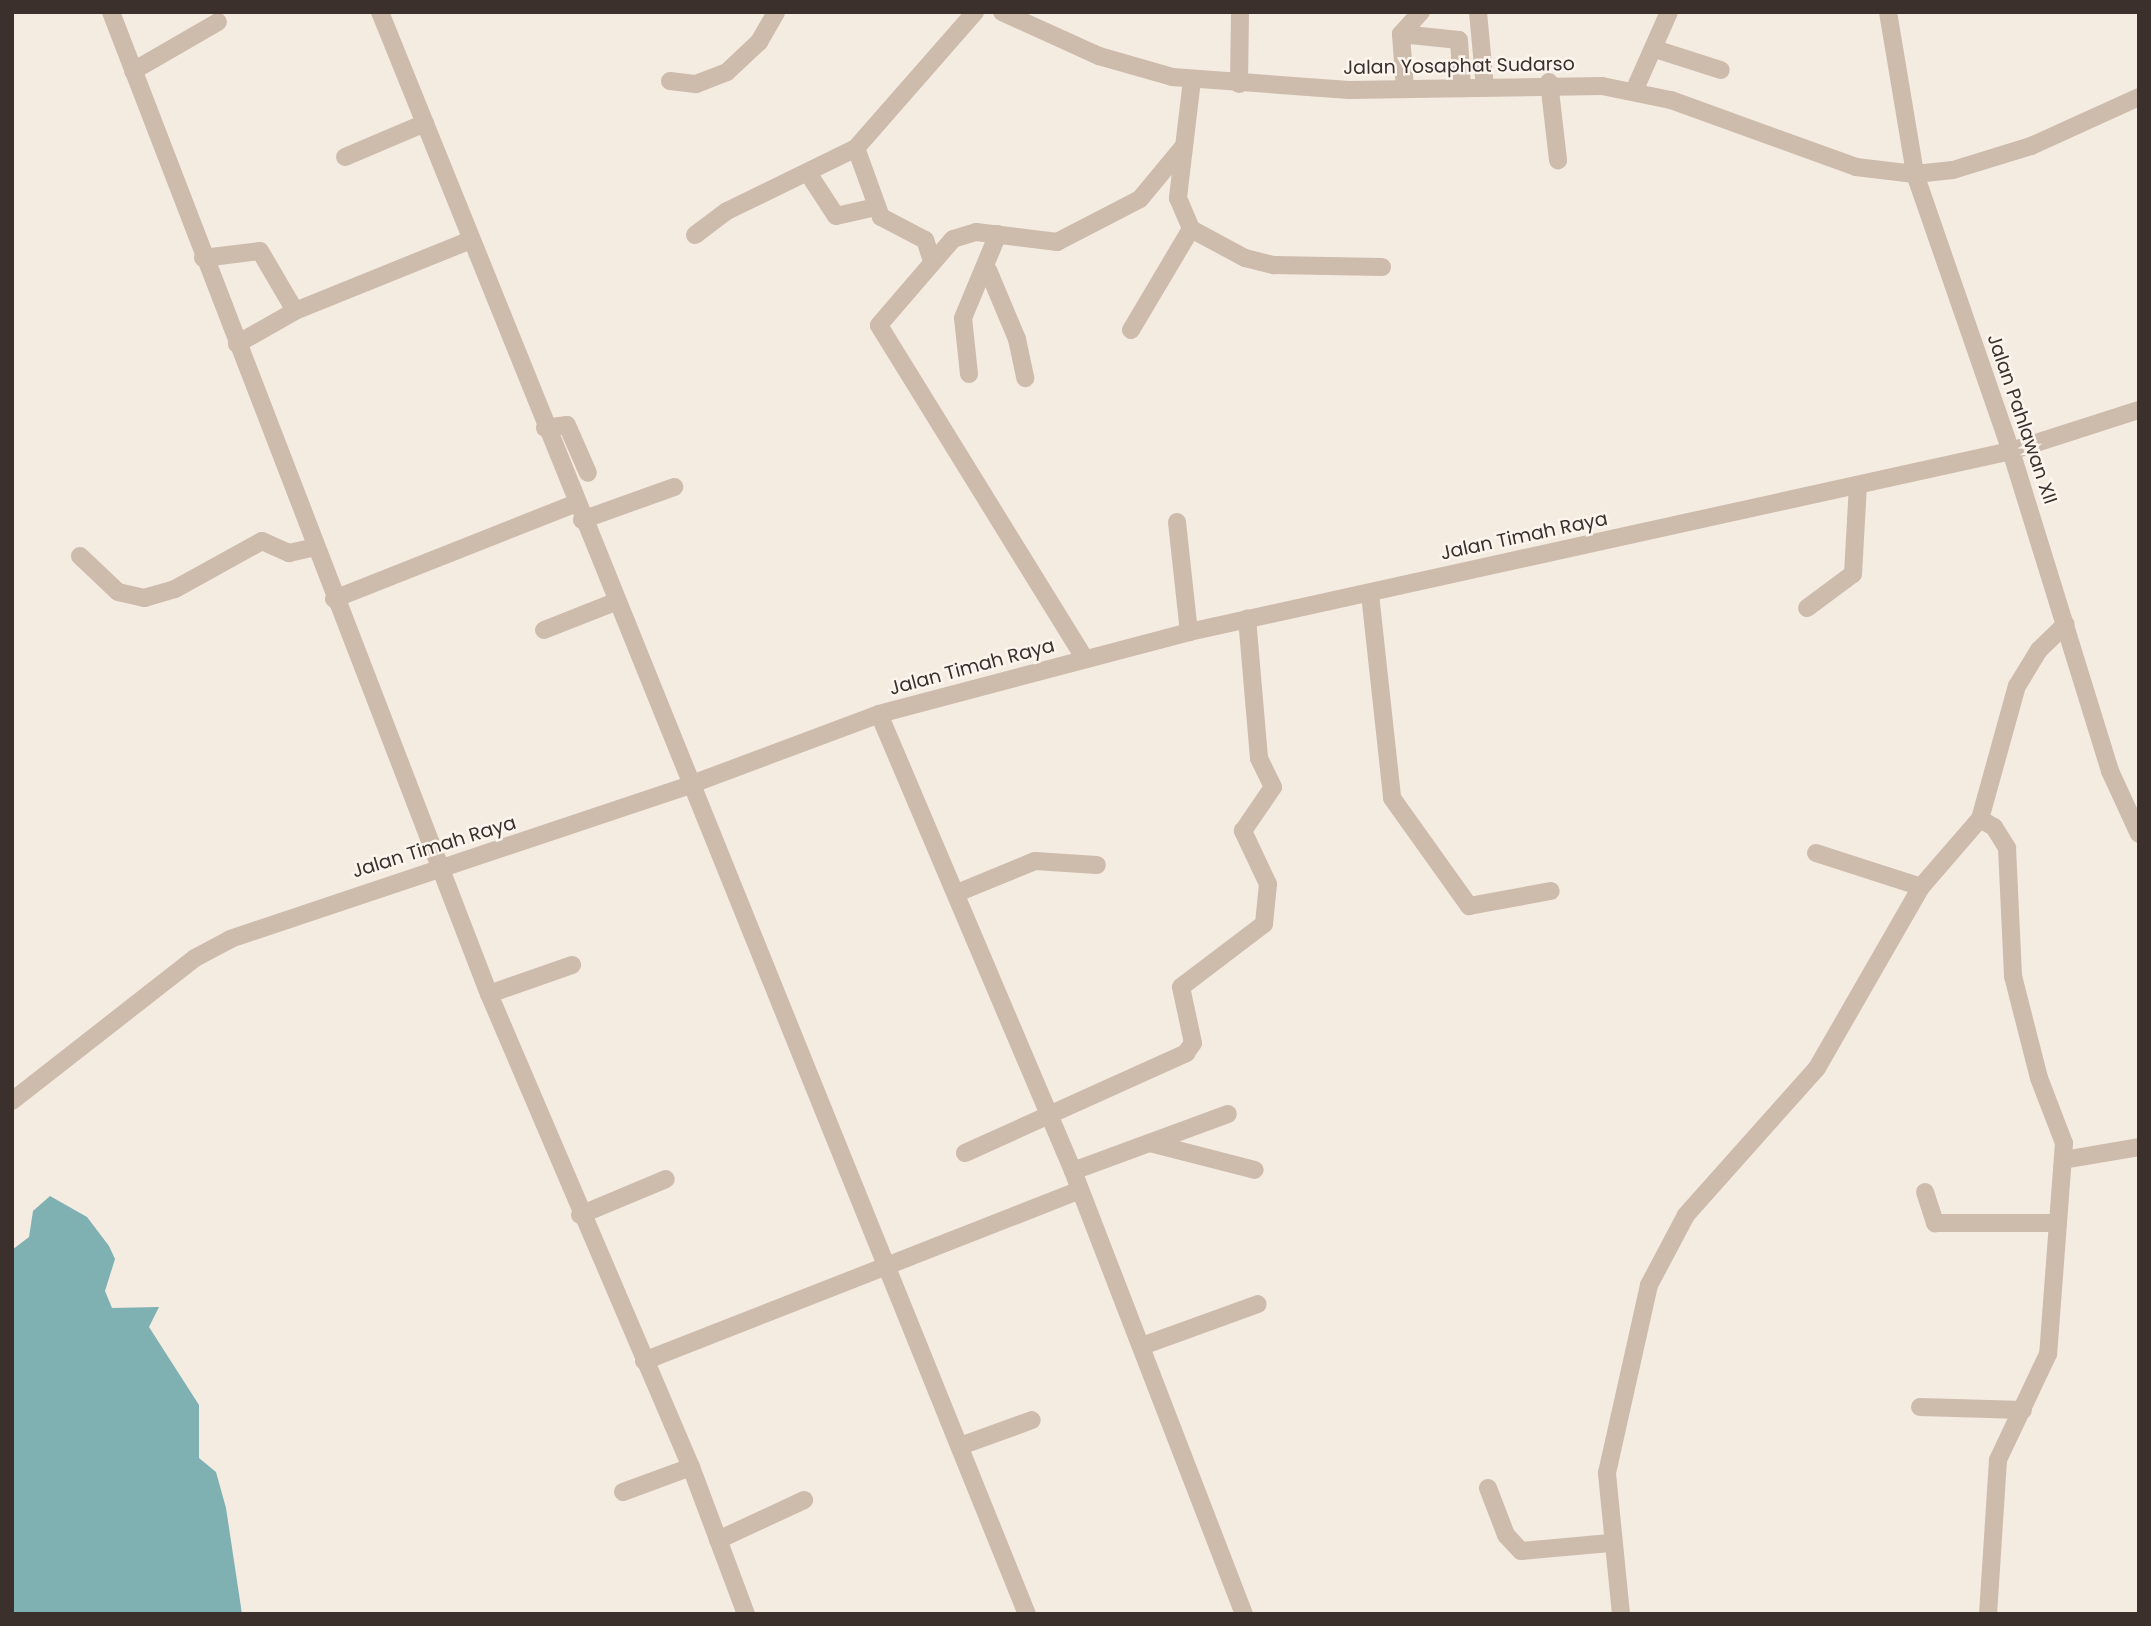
<!DOCTYPE html>
<style>
body{margin:0}
#map{position:relative;width:2151px;height:1626px;overflow:hidden;background:#f4ebe1;font-family:Poppins,sans-serif}
div>[style]{position:absolute}
[style*='--x']{left:calc(var(--x)*1px);top:calc(var(--y)*1px);width:calc(var(--w)*1px);rotate:calc(var(--a)*1deg)}
.water>*{inset:0;background:#7fb0b2}
.minor>*{height:18px;margin:-9px;padding:0 9px;transform-origin:9px;border-radius:9px;background:#cdbbac}
span{translate:-50% -50%;white-space:nowrap;text-align:center;line-height:1.15;-webkit-text-stroke:5px #fbf5ee;paint-order:stroke}
.street-label{font-size:19px;color:#3b302b}
.frame{position:absolute;inset:0;border:14px solid #3b302b;pointer-events:none}
</style>
<div id="map">
<div class="water">
<div style="clip-path:polygon(50px 1196px,87px 1217px,109px 1246px,115px 1259px,105px 1291px,112px 1308px,159px 1307px,149px 1327px,199px 1405px,199px 1458px,216px 1472px,226px 1508px,242px 1614px,12px 1614px,12px 1250px,29px 1237px,33px 1211px)"></div>
</div>
<div class="minor">
<div style="--x:111;--y:12;--w:1052;--a:68.95"></div>
<div style="--x:489;--y:994;--w:514;--a:66.87"></div>
<div style="--x:691;--y:1467;--w:157;--a:69.5"></div>
<div style="--x:380;--y:12;--w:1728;--a:68.01"></div>
<div style="--x:1002;--y:12;--w:107;--a:24.4"></div>
<div style="--x:1099;--y:56;--w:76;--a:16"></div>
<div style="--x:1172;--y:77;--w:177;--a:4.2"></div>
<div style="--x:1349;--y:90;--w:253;--a:-0.9"></div>
<div style="--x:1602;--y:86;--w:70;--a:11.5"></div>
<div style="--x:1671;--y:100;--w:197;--a:19.9"></div>
<div style="--x:1856;--y:167;--w:59;--a:6.8"></div>
<div style="--x:1915;--y:174;--w:38;--a:-6"></div>
<div style="--x:1953;--y:170;--w:82;--a:-17.1"></div>
<div style="--x:2031;--y:146;--w:119;--a:-24.4"></div>
<div style="--x:1478;--y:12;--w:76;--a:84.7"></div>
<div style="--x:1888;--y:12;--w:164;--a:80.5"></div>
<div style="--x:1915;--y:174;--w:293;--a:70.9"></div>
<div style="--x:2011;--y:451;--w:335;--a:72.8"></div>
<div style="--x:2110;--y:771;--w:69;--a:65.3"></div>
<div style="--x:1401;--y:34;--w:58;--a:5.9"></div>
<div style="--x:1459;--y:40;--w:48;--a:86.4"></div>
<div style="--x:1655;--y:49;--w:69;--a:17.7"></div>
<div style="--x:133;--y:71;--w:98;--a:-30"></div>
<div style="--x:1192;--y:80;--w:119;--a:96.8"></div>
<div style="--x:1178;--y:198;--w:34;--a:67"></div>
<div style="--x:1191;--y:229;--w:61;--a:28.2"></div>
<div style="--x:1245;--y:258;--w:30;--a:14"></div>
<div style="--x:1274;--y:265;--w:108;--a:1.1"></div>
<div style="--x:670;--y:81;--w:26;--a:7"></div>
<div style="--x:696;--y:84;--w:33;--a:-21"></div>
<div style="--x:727;--y:72;--w:44;--a:-43.2"></div>
<div style="--x:759;--y:42;--w:34;--a:-60"></div>
<div style="--x:1549;--y:82;--w:79;--a:83.4"></div>
<div style="--x:1239;--y:84;--w:72;--a:-89.2"></div>
<div style="--x:1405;--y:89;--w:55;--a:-94.2"></div>
<div style="--x:1401;--y:34;--w:30;--a:-48"></div>
<div style="--x:1634;--y:91;--w:86;--a:-66.1"></div>
<div style="--x:345;--y:157;--w:87;--a:-23"></div>
<div style="--x:808;--y:173;--w:51;--a:56.9"></div>
<div style="--x:836;--y:216;--w:41;--a:-12.7"></div>
<div style="--x:695;--y:235;--w:40;--a:-37"></div>
<div style="--x:727;--y:211;--w:144;--a:-26"></div>
<div style="--x:203;--y:258;--w:57;--a:-7"></div>
<div style="--x:260;--y:251;--w:69;--a:59.7"></div>
<div style="--x:932;--y:261;--w:22;--a:-108"></div>
<div style="--x:925;--y:240;--w:50;--a:-152.4"></div>
<div style="--x:881;--y:217;--w:73;--a:-109.9"></div>
<div style="--x:856;--y:148;--w:181;--a:-48.8"></div>
<div style="--x:988;--y:270;--w:75;--a:67.2"></div>
<div style="--x:1017;--y:339;--w:40;--a:78"></div>
<div style="--x:1131;--y:330;--w:117;--a:-59.3"></div>
<div style="--x:237;--y:344;--w:67;--a:-29.6"></div>
<div style="--x:295;--y:311;--w:190;--a:-22"></div>
<div style="--x:969;--y:374;--w:56;--a:-96.1"></div>
<div style="--x:963;--y:318;--w:91;--a:-67.4"></div>
<div style="--x:545;--y:428;--w:22;--a:-8"></div>
<div style="--x:567;--y:425;--w:52;--a:66.4"></div>
<div style="--x:582;--y:520;--w:98;--a:-19.7"></div>
<div style="--x:1177;--y:522;--w:111;--a:83.8"></div>
<div style="--x:80;--y:556;--w:52;--a:43.5"></div>
<div style="--x:118;--y:592;--w:27;--a:13"></div>
<div style="--x:144;--y:598;--w:32;--a:-16"></div>
<div style="--x:175;--y:589;--w:99;--a:-28.9"></div>
<div style="--x:262;--y:541;--w:30;--a:24"></div>
<div style="--x:289;--y:553;--w:26;--a:-13"></div>
<div style="--x:1370;--y:594;--w:205;--a:83.8"></div>
<div style="--x:1392;--y:798;--w:133;--a:54.5"></div>
<div style="--x:1469;--y:906;--w:83;--a:-10.4"></div>
<div style="--x:334;--y:599;--w:260;--a:-21.6"></div>
<div style="--x:1807;--y:608;--w:57;--a:-36.5"></div>
<div style="--x:1853;--y:574;--w:89;--a:-86.8"></div>
<div style="--x:544;--y:630;--w:76;--a:-21.5"></div>
<div style="--x:1085;--y:659;--w:392;--a:-121.7"></div>
<div style="--x:879;--y:325;--w:113;--a:-49.3"></div>
<div style="--x:953;--y:239;--w:24;--a:-17"></div>
<div style="--x:976;--y:232;--w:82;--a:7"></div>
<div style="--x:1057;--y:242;--w:93;--a:-27.4"></div>
<div style="--x:1140;--y:199;--w:67;--a:-50.4"></div>
<div style="--x:879;--y:714;--w:496;--a:67"></div>
<div style="--x:1073;--y:1171;--w:475;--a:68.9"></div>
<div style="--x:1980;--y:819;--w:16;--a:30"></div>
<div style="--x:1994;--y:827;--w:25;--a:58"></div>
<div style="--x:2007;--y:848;--w:128;--a:87.3"></div>
<div style="--x:2013;--y:976;--w:105;--a:75.7"></div>
<div style="--x:2039;--y:1078;--w:70;--a:69"></div>
<div style="--x:2064;--y:1143;--w:212;--a:94.3"></div>
<div style="--x:2048;--y:1354;--w:117;--a:115.3"></div>
<div style="--x:1998;--y:1460;--w:154;--a:93.7"></div>
<div style="--x:1816;--y:853;--w:110;--a:17.9"></div>
<div style="--x:957;--y:893;--w:84;--a:-22.3"></div>
<div style="--x:1035;--y:861;--w:62;--a:3.7"></div>
<div style="--x:489;--y:994;--w:88;--a:-19.3"></div>
<div style="--x:12;--y:1101;--w:232;--a:-38"></div>
<div style="--x:195;--y:958;--w:40;--a:-28"></div>
<div style="--x:230;--y:939;--w:487;--a:-18.5"></div>
<div style="--x:692;--y:784;--w:200;--a:-20.5"></div>
<div style="--x:879;--y:714;--w:321;--a:-14.8"></div>
<div style="--x:1189;--y:632;--w:842;--a:-12.42"></div>
<div style="--x:2011;--y:451;--w:134;--a:-17.8"></div>
<div style="--x:1150;--y:1143;--w:108;--a:14.4"></div>
<div style="--x:965;--y:1153;--w:243;--a:-24.3"></div>
<div style="--x:1186;--y:1053;--w:12;--a:-55"></div>
<div style="--x:1193;--y:1043;--w:57;--a:-102.1"></div>
<div style="--x:1181;--y:987;--w:104;--a:-37.2"></div>
<div style="--x:1264;--y:924;--w:40;--a:-84.3"></div>
<div style="--x:1268;--y:884;--w:59;--a:-115.3"></div>
<div style="--x:1243;--y:831;--w:53;--a:-55.7"></div>
<div style="--x:1273;--y:787;--w:32;--a:-116"></div>
<div style="--x:1259;--y:758;--w:140;--a:-94.9"></div>
<div style="--x:2063;--y:1160;--w:77;--a:-9.7"></div>
<div style="--x:1073;--y:1171;--w:165;--a:-20.2"></div>
<div style="--x:1925;--y:1192;--w:33;--a:72"></div>
<div style="--x:1935;--y:1223;--w:121;--a:0"></div>
<div style="--x:580;--y:1215;--w:93;--a:-22.7"></div>
<div style="--x:1142;--y:1346;--w:123;--a:-19.9"></div>
<div style="--x:644;--y:1361;--w:468;--a:-21.4"></div>
<div style="--x:1920;--y:1407;--w:103;--a:1.7"></div>
<div style="--x:963;--y:1445;--w:73;--a:-19.9"></div>
<div style="--x:1488;--y:1488;--w:50;--a:69"></div>
<div style="--x:1506;--y:1535;--w:22;--a:47"></div>
<div style="--x:1521;--y:1551;--w:89;--a:-5.1"></div>
<div style="--x:623;--y:1492;--w:72;--a:-20.2"></div>
<div style="--x:718;--y:1540;--w:95;--a:-24.9"></div>
<div style="--x:1621;--y:1614;--w:142;--a:-95.7"></div>
<div style="--x:1607;--y:1473;--w:193;--a:-77.4"></div>
<div style="--x:1649;--y:1285;--w:79;--a:-62.1"></div>
<div style="--x:1686;--y:1215;--w:197;--a:-48.3"></div>
<div style="--x:1817;--y:1068;--w:209;--a:-60.1"></div>
<div style="--x:1921;--y:887;--w:90;--a:-49.1"></div>
<div style="--x:1980;--y:819;--w:138;--a:-74.5"></div>
<div style="--x:2017;--y:686;--w:42;--a:-58.6"></div>
<div style="--x:2039;--y:650;--w:37;--a:-44"></div>
</div>
<div class="street-label">
<span style="left:1459px;top:66px;rotate:-1deg">Jalan Yosaphat Sudarso</span>
<span style="left:2022px;top:419px;rotate:71deg">Jalan Pahlawan XII</span>
<span style="left:1524px;top:536px;rotate:-12deg">Jalan Timah Raya</span>
<span style="left:972px;top:667px;rotate:-15deg">Jalan Timah Raya</span>
<span style="left:434px;top:847px;rotate:-17deg">Jalan Timah Raya</span>
</div>
<div class="frame"></div>
</div>
